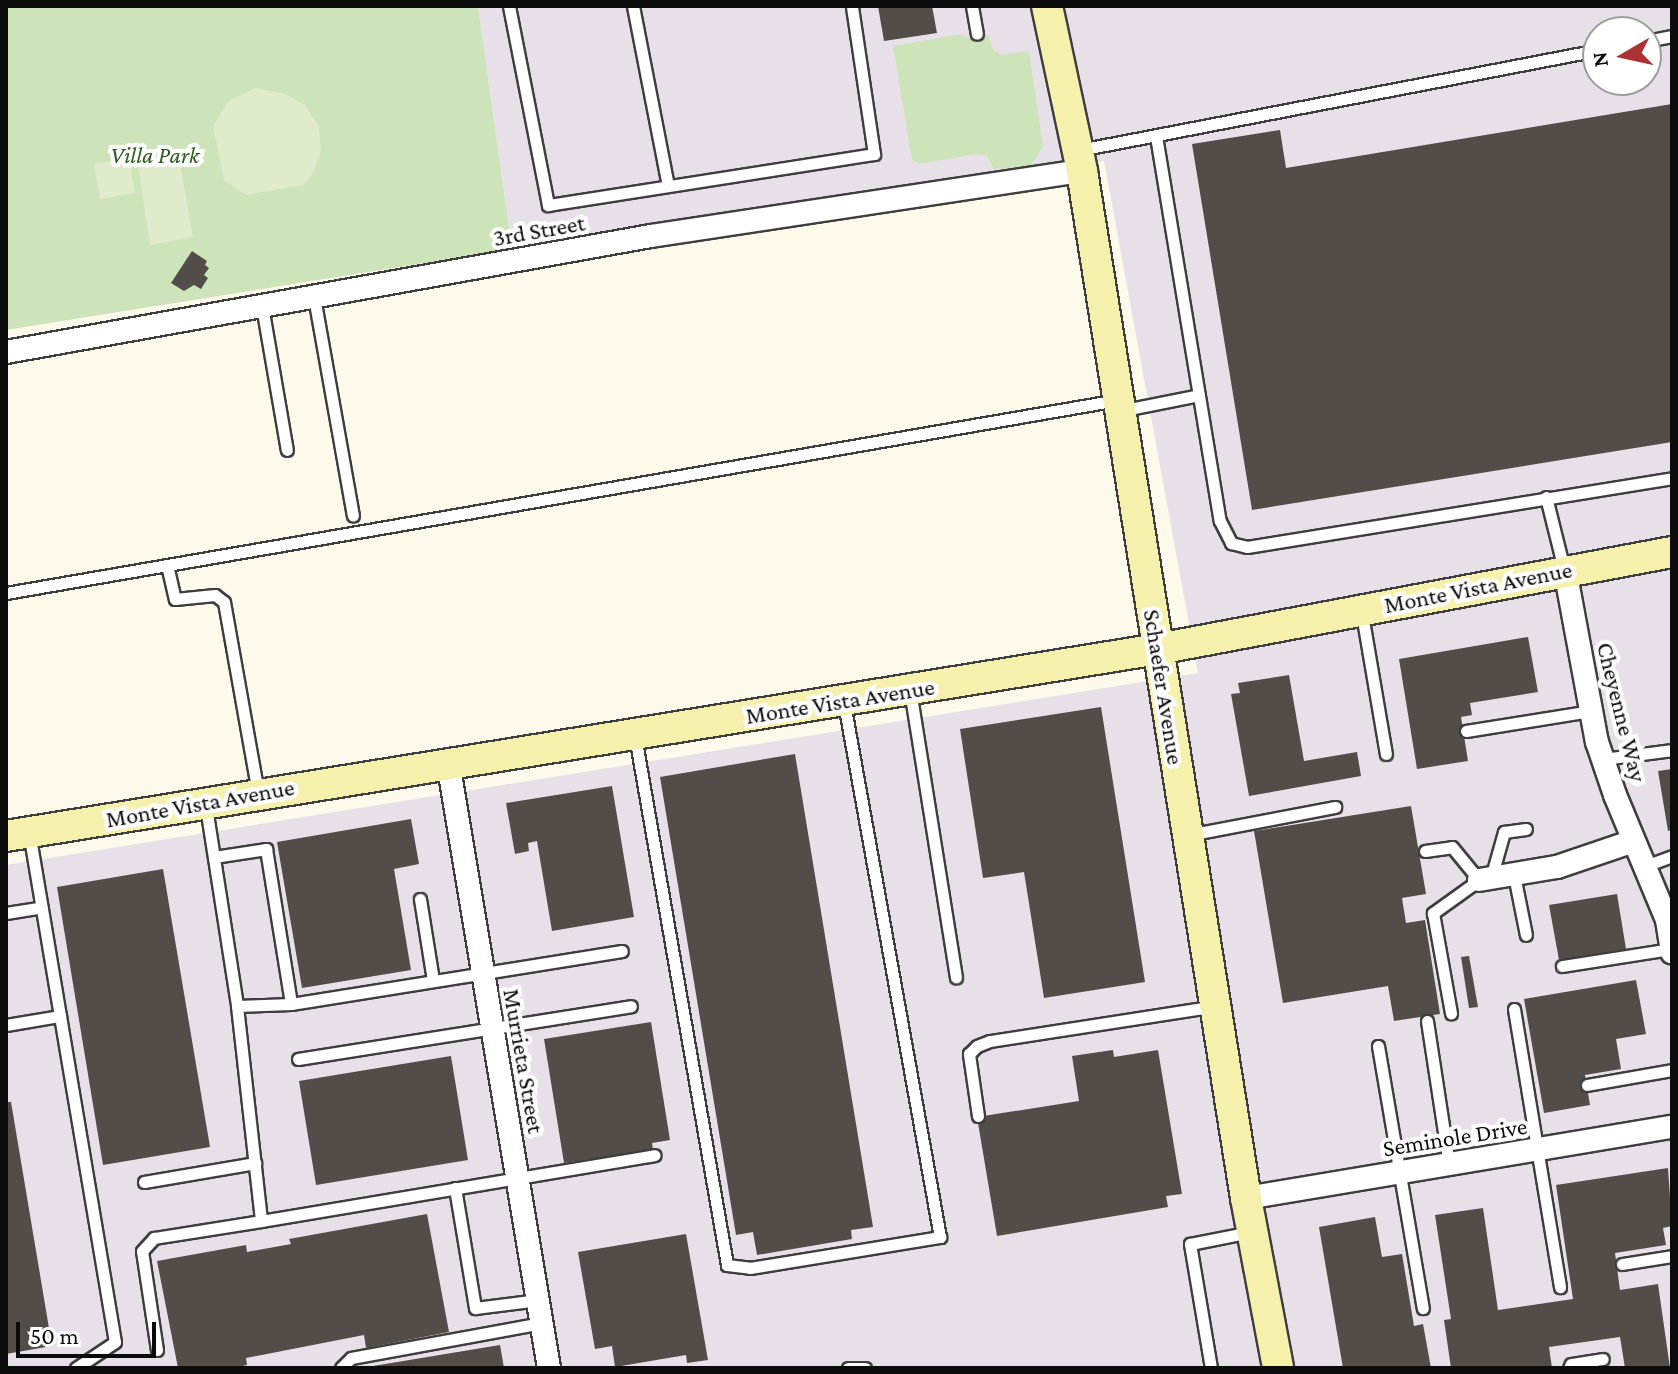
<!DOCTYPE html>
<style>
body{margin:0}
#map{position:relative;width:1678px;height:1374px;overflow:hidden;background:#fdfaeb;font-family:"Crimson Pro",serif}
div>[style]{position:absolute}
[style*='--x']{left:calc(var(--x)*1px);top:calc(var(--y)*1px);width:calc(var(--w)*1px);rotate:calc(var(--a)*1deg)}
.industrial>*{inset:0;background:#e8e0e9}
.green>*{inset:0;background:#cde3b9}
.pitch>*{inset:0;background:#dfebca}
.building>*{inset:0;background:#524d49}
.roads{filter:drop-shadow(2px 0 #3e3e3e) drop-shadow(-2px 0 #3e3e3e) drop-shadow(0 2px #3e3e3e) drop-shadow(0 -2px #3e3e3e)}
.lane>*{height:11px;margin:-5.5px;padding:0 5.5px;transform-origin:5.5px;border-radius:5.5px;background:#fff}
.street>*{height:22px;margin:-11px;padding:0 11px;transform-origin:11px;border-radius:11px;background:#fff}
.secondary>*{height:30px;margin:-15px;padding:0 15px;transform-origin:15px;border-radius:15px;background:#f6f0ad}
span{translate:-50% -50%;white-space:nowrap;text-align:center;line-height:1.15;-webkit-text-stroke:8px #fff;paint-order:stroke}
.park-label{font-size:24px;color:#2d5b23;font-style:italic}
.street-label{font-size:24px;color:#0b0b0b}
.frame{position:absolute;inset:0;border:8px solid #0b0b0b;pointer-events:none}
.north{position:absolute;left:1582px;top:16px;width:80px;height:80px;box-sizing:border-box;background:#fff;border:2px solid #9d9d9d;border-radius:50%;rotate:261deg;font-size:22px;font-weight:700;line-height:32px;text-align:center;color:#0b0b0b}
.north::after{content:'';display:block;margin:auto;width:28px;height:36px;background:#ab3335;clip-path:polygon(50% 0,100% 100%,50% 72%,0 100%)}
.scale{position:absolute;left:16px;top:1322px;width:140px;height:36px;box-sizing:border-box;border:4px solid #0b0b0b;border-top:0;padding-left:10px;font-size:24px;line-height:28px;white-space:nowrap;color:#0b0b0b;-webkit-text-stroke:6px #fff;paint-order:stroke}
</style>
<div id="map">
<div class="industrial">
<div style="clip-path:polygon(evenodd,478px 6px,1672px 6px,1672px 1368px,6px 1368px,6px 865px,1198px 673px,1104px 161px,512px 249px,478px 6px,1598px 32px,1646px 32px,1646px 80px,1598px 80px,1598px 32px)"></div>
</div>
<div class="green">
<div style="clip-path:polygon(6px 6px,478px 6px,512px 249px,6px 330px)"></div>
<div style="clip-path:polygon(962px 34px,966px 38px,988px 35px,993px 50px,1001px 55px,1029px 51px,1043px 147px,1031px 166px,994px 169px,987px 156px,976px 154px,920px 164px,912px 160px,893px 46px)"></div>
</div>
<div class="pitch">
<div style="clip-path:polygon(256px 88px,285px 94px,305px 105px,319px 127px,321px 150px,313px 173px,304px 185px,246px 195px,224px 180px,213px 126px,229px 101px)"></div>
<div style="clip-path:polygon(179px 158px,193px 237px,150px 245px,138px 165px)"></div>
<div style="clip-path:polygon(130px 159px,135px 193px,100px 199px,94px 164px)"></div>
</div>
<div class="building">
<div style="clip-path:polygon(878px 6px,932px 6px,937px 33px,884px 41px)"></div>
<div style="clip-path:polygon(1672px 104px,1672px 442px,1252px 510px,1192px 144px,1280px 130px,1286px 168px)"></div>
<div style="clip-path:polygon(192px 251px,207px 261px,205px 265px,209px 268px,204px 275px,208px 278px,201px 289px,194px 285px,184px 291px,171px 283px)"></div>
<div style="clip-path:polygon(1528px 637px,1538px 692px,1470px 703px,1472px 715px,1461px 717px,1468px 761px,1417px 769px,1399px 659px)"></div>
<div style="clip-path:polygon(1289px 675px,1304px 761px,1357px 752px,1361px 776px,1249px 796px,1231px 694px,1240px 693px,1238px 683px)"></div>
<div style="clip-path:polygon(1101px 707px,1145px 982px,1044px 998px,1024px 872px,983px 878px,960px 729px)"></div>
<div style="clip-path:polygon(795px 754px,873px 1227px,851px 1230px,852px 1239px,757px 1255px,753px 1232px,736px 1235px,660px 777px)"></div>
<div style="clip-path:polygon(1672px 769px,1672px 830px,1668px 831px,1658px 771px)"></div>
<div style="clip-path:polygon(612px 786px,634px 917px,552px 931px,537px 841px,528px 843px,529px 851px,515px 854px,506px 803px)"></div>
<div style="clip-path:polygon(1411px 806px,1426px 894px,1402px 898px,1406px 923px,1425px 920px,1440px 1014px,1394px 1021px,1388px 986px,1283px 1003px,1254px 831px)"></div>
<div style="clip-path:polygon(411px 819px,419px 864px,394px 869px,411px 970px,302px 988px,277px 842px)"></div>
<div style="clip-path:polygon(163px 869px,210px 1147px,103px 1165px,57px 887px)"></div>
<div style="clip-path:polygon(1617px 894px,1626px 949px,1559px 960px,1549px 905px)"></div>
<div style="clip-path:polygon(1469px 956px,1478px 1007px,1469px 1008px,1461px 957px)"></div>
<div style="clip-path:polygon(1636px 980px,1646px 1034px,1616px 1039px,1621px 1069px,1585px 1075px,1590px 1105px,1544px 1113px,1524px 999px)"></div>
<div style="clip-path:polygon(651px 1022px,670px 1140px,652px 1143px,653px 1150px,564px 1163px,544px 1039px)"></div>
<div style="clip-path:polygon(1113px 1050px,1114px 1057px,1158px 1050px,1182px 1194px,1166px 1196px,1168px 1207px,997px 1236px,977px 1117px,1079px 1101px,1072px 1056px)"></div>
<div style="clip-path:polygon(451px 1056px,468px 1160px,316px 1185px,299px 1081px)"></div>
<div style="clip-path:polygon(6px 1102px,11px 1102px,52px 1346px,6px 1354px)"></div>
<div style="clip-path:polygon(1668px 1168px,1672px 1226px,1663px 1228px,1666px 1245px,1615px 1253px,1620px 1290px,1658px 1284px,1670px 1368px,1625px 1368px,1620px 1337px,1549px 1347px,1552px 1368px,1451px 1368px,1444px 1320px,1451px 1319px,1435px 1215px,1483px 1208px,1498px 1310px,1573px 1299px,1556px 1185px)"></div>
<div style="clip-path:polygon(427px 1214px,449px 1332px,366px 1348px,364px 1335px,246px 1358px,247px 1365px,233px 1368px,178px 1368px,157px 1261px,246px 1245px,247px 1252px,291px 1244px,289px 1239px)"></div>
<div style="clip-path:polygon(1375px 1217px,1382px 1257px,1402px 1254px,1414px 1326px,1423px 1324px,1431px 1368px,1343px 1368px,1319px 1227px)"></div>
<div style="clip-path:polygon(686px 1234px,708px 1360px,687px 1363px,686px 1355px,615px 1367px,612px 1346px,595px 1349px,578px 1252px)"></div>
<div style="clip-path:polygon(500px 1345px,504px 1368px,373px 1368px,373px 1366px)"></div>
</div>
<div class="roads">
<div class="lane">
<div style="--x:509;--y:6;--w:203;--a:78.9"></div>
<div style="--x:548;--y:205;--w:330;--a:-8.9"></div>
<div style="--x:874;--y:154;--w:150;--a:-98.5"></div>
<div style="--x:633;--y:6;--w:183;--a:79"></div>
<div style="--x:972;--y:6;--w:28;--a:80"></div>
<div style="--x:1646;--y:41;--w:26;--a:-11"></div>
<div style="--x:1156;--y:136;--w:390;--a:80.6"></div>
<div style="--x:1220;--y:521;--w:25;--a:63"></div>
<div style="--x:1231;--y:543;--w:16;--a:14"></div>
<div style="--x:1247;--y:547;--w:431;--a:-9.2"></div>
<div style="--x:1079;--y:150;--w:529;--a:-10.91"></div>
<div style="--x:314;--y:297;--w:222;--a:79.9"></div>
<div style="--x:262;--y:306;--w:146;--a:80.2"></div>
<div style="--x:1124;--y:410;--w:76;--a:-11.3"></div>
<div style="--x:1546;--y:497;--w:74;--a:76"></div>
<div style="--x:167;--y:565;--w:35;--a:77"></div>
<div style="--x:175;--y:599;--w:40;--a:-5.7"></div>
<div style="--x:215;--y:595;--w:11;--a:38"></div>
<div style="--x:224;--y:602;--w:194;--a:79.9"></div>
<div style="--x:6;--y:593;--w:1128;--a:-9.85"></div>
<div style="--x:1362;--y:614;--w:142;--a:80.3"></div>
<div style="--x:910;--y:690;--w:291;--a:80.9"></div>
<div style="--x:1466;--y:731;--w:127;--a:-9.1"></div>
<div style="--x:635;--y:736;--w:537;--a:80.13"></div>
<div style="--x:727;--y:1265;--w:23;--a:7"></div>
<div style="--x:750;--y:1268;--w:193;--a:-9.3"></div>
<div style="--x:940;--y:1237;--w:543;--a:-100.19"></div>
<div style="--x:1603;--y:759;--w:70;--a:-7.4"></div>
<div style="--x:206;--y:807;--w:201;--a:81.1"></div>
<div style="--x:237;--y:1006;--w:216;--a:83.6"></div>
<div style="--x:261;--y:1221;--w:399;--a:-9.5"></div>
<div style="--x:29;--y:832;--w:517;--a:80.43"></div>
<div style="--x:115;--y:1342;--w:47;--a:146.3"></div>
<div style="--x:1188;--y:835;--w:150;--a:-10.8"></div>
<div style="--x:1425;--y:851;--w:27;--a:-8"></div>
<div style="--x:1452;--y:847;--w:43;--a:50.7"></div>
<div style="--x:1479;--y:880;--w:57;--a:144.3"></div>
<div style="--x:1433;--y:913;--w:102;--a:79.8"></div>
<div style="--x:214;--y:857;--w:53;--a:-8.7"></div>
<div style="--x:266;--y:849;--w:157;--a:80.8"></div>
<div style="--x:1645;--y:866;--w:29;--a:-20"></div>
<div style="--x:1514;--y:875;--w:61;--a:78.7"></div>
<div style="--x:1491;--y:878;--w:48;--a:-74.2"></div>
<div style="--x:1504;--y:832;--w:22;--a:-8"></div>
<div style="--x:420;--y:899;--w:82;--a:80.9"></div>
<div style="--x:6;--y:913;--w:36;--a:-9"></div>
<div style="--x:1562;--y:966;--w:110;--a:-8.9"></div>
<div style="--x:237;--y:1006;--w:54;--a:-2.1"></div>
<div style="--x:291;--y:1004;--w:335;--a:-9.1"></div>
<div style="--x:1514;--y:1009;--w:282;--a:80.6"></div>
<div style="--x:1427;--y:1021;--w:145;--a:81.3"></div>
<div style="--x:6;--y:1025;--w:55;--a:-9.5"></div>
<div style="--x:1378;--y:1046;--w:266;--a:80.3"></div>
<div style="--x:298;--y:1059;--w:337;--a:-9"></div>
<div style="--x:1587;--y:1085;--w:86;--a:-10"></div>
<div style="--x:978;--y:1116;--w:63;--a:-98.3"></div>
<div style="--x:969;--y:1054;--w:11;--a:-45"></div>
<div style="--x:977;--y:1046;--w:14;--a:-21"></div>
<div style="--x:990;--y:1041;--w:228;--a:-8.8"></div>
<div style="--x:144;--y:1182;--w:113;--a:-9.7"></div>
<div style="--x:455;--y:1188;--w:122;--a:80.5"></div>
<div style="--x:475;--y:1308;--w:64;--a:-7.2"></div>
<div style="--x:1622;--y:1264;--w:51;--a:-9.1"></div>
<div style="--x:157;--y:1350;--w:100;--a:-98.6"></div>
<div style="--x:142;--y:1251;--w:18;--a:-47"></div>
<div style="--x:154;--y:1238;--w:108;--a:-9"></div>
<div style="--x:341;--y:1368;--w:14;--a:-45"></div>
<div style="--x:351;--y:1358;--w:194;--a:-10.4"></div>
<div style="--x:848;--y:1368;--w:17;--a:0"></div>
<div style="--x:1211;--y:1368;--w:126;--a:-99.6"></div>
<div style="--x:1190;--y:1244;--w:61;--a:-11.3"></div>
<div style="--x:1569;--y:1368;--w:4;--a:-63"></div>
<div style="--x:1571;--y:1364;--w:32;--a:-9"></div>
</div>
<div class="street">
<div style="--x:6;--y:352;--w:655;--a:-10.2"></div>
<div style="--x:651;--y:236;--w:436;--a:-8.6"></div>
<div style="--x:1565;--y:570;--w:175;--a:79.5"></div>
<div style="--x:1597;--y:742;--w:56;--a:71.2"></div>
<div style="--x:1615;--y:795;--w:135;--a:67.4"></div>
<div style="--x:1667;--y:920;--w:33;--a:81"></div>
<div style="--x:448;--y:762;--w:614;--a:80.54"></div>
<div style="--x:1479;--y:880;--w:79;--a:-9.5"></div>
<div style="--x:1557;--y:867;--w:81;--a:-18.7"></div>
<div style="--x:1246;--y:1198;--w:432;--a:-9.5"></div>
</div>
<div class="secondary">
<div style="--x:1047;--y:6;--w:169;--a:78"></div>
<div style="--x:1082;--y:171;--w:1040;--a:80.93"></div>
<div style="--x:1246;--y:1198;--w:173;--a:79.3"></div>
<div style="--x:6;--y:836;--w:1167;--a:-9.22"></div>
<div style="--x:1158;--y:649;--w:523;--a:-10.69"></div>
</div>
</div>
<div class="park-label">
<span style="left:155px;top:155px">Villa Park</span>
</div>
<div class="street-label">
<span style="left:539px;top:230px;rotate:-10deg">3rd Street</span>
<span style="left:1478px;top:587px;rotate:-11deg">Monte Vista Avenue</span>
<span style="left:1164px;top:687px;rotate:81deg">Schaefer Avenue</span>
<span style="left:840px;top:701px;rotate:-9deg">Monte Vista Avenue</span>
<span style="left:1622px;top:712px;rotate:76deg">Cheyenne Way</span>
<span style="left:200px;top:803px;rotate:-10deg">Monte Vista Avenue</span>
<span style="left:524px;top:1061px;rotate:80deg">Murrieta Street</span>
<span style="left:1455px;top:1137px;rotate:-9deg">Seminole Drive</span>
</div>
<div class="frame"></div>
<div class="north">N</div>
<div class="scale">50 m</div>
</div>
